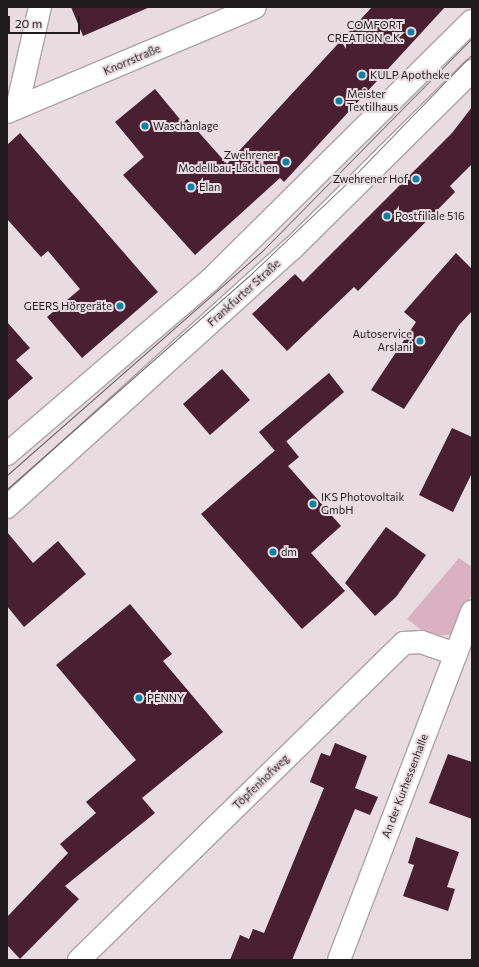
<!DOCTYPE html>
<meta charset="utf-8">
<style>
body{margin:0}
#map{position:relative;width:479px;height:967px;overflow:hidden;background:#e8dce0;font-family:Commissioner,sans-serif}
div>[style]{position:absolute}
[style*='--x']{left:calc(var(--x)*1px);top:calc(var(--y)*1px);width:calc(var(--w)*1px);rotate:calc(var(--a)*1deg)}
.green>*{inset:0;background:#dab1c1}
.building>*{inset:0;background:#482032}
.roads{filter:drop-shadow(1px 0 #ada3a7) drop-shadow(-1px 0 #ada3a7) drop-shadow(0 1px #ada3a7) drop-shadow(0 -1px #ada3a7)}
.minor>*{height:22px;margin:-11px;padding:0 11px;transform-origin:11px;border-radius:11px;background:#fff}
.major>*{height:22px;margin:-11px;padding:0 11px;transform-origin:11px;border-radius:11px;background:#fff}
.tram>*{height:1px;margin:-0.5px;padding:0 0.5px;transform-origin:0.5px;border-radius:0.5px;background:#6d6668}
.dots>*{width:11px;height:11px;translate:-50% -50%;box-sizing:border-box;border:2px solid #e8dce0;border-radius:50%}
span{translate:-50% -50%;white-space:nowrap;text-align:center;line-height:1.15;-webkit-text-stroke:4px #e8dce0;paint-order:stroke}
.poi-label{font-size:11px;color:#201c1d}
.right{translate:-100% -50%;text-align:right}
.left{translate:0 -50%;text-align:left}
.street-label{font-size:11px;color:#201c1d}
.frame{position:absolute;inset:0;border:8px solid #201c1d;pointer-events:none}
.scale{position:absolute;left:8px;top:16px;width:72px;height:18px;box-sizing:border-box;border:2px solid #201c1d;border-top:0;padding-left:5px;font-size:12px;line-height:14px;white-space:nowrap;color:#201c1d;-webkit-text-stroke:3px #e8dce0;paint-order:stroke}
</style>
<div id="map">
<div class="green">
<div style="clip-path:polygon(459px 558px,472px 567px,472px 592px,460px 624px,450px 635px,429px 636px,407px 619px)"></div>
</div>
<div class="building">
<div style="clip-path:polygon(71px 7px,150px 7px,83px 36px)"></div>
<div style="clip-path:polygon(372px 7px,445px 7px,284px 182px,280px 178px,195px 255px,123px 175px,144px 157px,115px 122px,155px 89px,183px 123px,187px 119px,227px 164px)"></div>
<div style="clip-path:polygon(472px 107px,472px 164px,450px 186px,455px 192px,358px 291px,354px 287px,287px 351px,252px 314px,295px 274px,303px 282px,452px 133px)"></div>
<div style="clip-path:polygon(20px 133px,158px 292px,82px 358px,47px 317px,80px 289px,48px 251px,41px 257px,7px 219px,7px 145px)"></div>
<div style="clip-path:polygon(456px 253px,472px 269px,472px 311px,459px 325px,404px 409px,371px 390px,416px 322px,404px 312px)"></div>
<div style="clip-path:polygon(7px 322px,30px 348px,16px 360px,33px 378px,7px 401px)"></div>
<div style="clip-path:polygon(222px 369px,250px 400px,210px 435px,183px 404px)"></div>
<div style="clip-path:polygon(329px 373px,344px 392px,275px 451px,259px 432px)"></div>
<div style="clip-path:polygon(452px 428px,472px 437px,472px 473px,453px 512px,419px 495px)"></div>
<div style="clip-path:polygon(286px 441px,299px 457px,288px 466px,341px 526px,311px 553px,345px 591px,302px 629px,201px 514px)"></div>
<div style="clip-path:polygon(386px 527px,426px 555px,396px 597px,375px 616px,345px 583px)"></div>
<div style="clip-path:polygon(7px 532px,33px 563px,58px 541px,86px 574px,24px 627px,7px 606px)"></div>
<div style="clip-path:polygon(130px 604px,172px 654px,163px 661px,223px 732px,142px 798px,155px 813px,65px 886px,79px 899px,20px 959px,7px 945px,7px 917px,68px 853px,60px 844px,96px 813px,86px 802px,136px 760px,56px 665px)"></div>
<div style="clip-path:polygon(335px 743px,367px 756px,355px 788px,378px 797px,370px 815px,355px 809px,292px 960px,230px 960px,240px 935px,249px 939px,253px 929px,264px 933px,324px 788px,310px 782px,321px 753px,330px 756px)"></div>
<div style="clip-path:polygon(448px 754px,472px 762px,472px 819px,429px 803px)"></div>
<div style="clip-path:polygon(416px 837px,459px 852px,447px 887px,455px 889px,448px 911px,403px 896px,414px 865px,408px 863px)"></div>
</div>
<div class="roads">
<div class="minor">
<div style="--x:17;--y:108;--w:104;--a:-77.2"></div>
<div style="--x:7;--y:112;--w:269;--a:-22.9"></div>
<div style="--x:79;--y:960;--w:454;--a:-44.3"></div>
<div style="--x:404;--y:643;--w:17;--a:-3"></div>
<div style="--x:421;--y:642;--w:37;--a:19"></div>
<div style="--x:339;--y:960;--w:373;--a:-69.1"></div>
</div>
<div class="major">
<div style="--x:7;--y:454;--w:267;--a:-40.6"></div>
<div style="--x:210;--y:280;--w:368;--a:-44.7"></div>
<div style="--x:7;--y:507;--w:384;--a:-42.2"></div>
<div style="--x:292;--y:249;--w:253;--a:-44.7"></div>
</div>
</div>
<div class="tram">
<div style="--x:7;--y:475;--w:342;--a:-41.3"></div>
<div style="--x:264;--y:249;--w:296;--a:-45.4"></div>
<div style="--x:7;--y:489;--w:327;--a:-41.4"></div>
<div style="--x:252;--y:273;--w:138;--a:-43.5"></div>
<div style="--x:352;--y:178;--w:173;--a:-45.9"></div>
</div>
<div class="dots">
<div style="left:411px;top:32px;background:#0383a7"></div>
<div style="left:362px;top:75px;background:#0383a7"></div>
<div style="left:339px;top:101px;background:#0383a7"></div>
<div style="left:145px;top:126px;background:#0383a7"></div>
<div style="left:286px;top:162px;background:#0383a7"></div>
<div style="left:416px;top:179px;background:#0383a7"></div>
<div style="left:191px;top:187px;background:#0383a7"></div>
<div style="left:387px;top:216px;background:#0383a7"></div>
<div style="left:120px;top:306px;background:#0383a7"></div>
<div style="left:420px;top:341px;background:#0383a7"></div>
<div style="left:313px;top:504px;background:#0383a7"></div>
<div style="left:273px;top:552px;background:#0383a7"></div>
<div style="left:139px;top:698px;background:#0383a7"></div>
</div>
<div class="poi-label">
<span class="right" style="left:403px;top:32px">COMFORT<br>CREATION e.K.</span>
<span class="left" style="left:370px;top:75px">KULP Apotheke</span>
<span class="left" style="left:347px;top:101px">Meister<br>Textilhaus</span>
<span class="left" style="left:153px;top:126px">Waschanlage</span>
<span class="right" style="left:278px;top:162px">Zwehrener<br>Modellbau-Lädchen</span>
<span class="right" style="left:408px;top:179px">Zwehrener Hof</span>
<span class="left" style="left:199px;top:187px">Elan</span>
<span class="left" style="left:395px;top:216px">Postfiliale 516</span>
<span class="right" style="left:112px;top:306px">GEERS Hörgeräte</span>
<span class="right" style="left:412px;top:341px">Autoservice<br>Arslani</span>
<span class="left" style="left:321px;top:504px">IKS Photovoltaik<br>GmbH</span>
<span class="left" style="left:281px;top:552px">dm</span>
<span class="left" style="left:147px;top:698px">PENNY</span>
</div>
<div class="street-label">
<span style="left:132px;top:60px;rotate:-23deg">Knorrstraße</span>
<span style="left:244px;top:293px;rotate:-42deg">Frankfurter Straße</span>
<span style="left:261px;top:782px;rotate:-44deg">Töpfenhofweg</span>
<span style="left:405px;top:786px;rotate:-69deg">An der Kurhessenhalle</span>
</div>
<div class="frame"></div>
<div class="scale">20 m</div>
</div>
